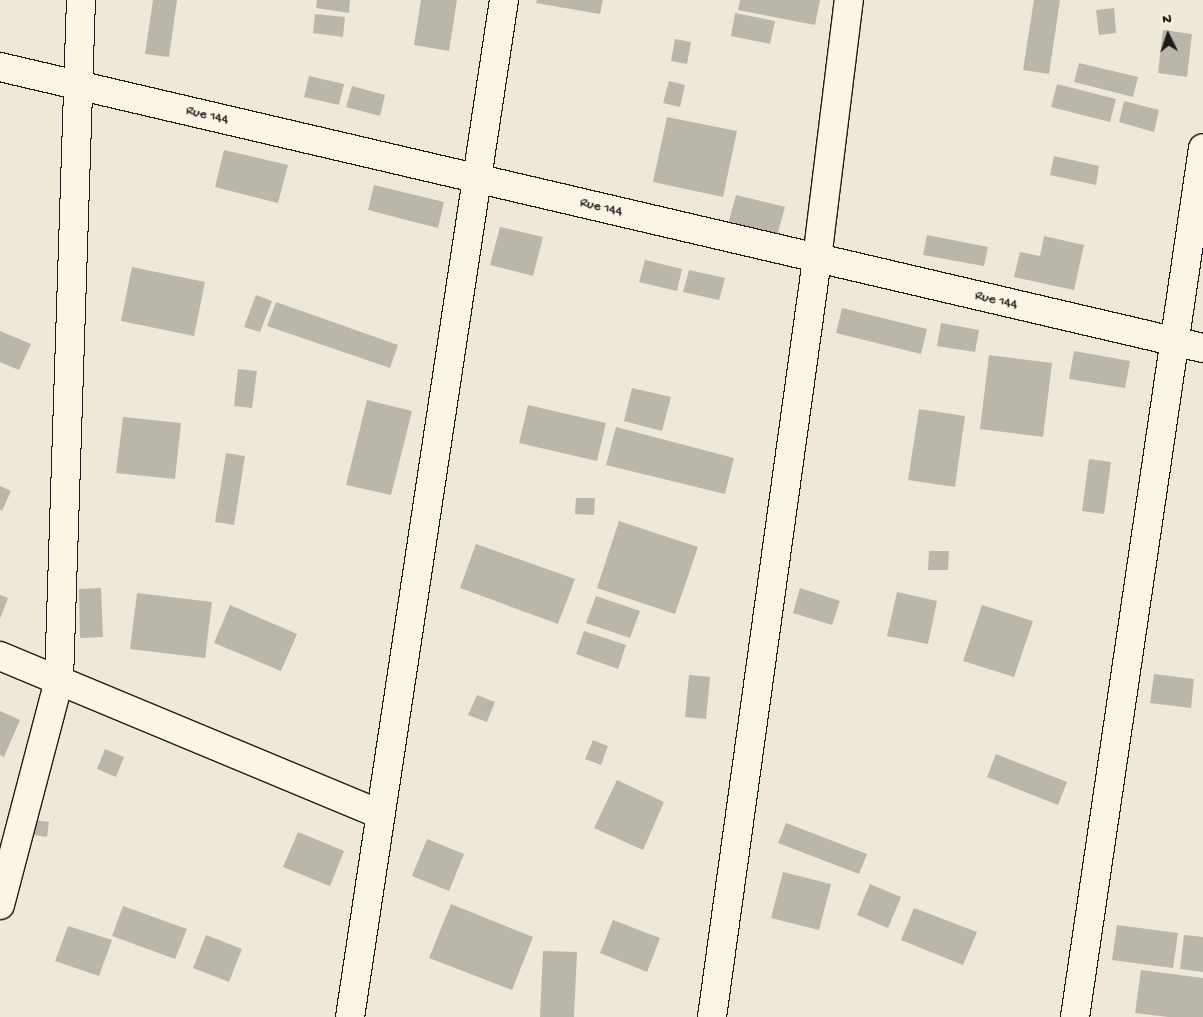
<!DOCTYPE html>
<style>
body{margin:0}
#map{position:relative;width:1203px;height:1017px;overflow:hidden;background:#eee8d9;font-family:"Gochi Hand",sans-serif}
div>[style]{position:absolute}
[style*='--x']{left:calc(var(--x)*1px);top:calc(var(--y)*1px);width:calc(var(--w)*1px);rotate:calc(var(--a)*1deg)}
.building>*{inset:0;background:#bab6aa}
.roads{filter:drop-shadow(1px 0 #1c1c1c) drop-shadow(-1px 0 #1c1c1c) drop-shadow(0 1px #1c1c1c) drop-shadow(0 -1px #1c1c1c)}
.street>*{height:28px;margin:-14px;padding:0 14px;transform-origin:14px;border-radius:14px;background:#fcf5e5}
span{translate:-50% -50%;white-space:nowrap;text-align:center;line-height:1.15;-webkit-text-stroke:4px #fcf5e5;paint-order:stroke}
.street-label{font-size:14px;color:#1c1c1c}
.north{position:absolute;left:1143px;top:10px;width:50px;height:50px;-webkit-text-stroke:4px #fcf5e5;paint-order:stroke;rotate:356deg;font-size:14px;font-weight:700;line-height:20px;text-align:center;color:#1c1c1c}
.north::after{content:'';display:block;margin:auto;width:18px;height:22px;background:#1c1c1c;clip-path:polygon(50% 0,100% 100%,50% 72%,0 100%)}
</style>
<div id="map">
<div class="building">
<div style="clip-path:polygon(153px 0,177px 0,169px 57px,145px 54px)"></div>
<div style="clip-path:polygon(317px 0,350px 0,349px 13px,316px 8px)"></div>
<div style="clip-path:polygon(421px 0,457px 0,449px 51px,414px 45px)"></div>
<div style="clip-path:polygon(537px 0,603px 0,600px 14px,536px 3px)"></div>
<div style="clip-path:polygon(740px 0,820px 0,815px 25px,738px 10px)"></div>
<div style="clip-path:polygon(1034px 0,1060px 0,1049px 74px,1023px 70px)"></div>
<div style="clip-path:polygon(1114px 8px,1116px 33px,1099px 35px,1096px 10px)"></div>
<div style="clip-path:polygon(735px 13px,775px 21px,770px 44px,731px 36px)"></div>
<div style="clip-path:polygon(315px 14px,345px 17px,343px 37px,313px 33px)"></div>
<div style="clip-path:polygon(1163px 30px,1192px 34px,1187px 77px,1158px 73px)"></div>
<div style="clip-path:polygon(675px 39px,691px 42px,687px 64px,671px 61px)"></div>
<div style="clip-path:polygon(1079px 63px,1138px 77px,1133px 97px,1074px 82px)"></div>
<div style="clip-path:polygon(309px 76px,344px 84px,339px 105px,304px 97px)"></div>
<div style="clip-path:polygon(669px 81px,685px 85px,680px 107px,663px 103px)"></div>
<div style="clip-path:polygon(1057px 84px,1116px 99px,1110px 122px,1051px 107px)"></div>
<div style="clip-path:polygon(352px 86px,385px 95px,380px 116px,346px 107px)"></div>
<div style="clip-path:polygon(1124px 101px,1159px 110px,1154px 132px,1119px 122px)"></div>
<div style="clip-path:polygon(667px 117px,737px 131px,723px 197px,653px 182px)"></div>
<div style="clip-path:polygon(224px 150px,288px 165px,278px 203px,215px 187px)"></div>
<div style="clip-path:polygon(1054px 156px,1099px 166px,1096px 185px,1050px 175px)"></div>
<div style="clip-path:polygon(374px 185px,444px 202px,438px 228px,368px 210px)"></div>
<div style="clip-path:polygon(736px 195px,785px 207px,777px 236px,728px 224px)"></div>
<div style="clip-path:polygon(500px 227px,543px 237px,533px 276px,490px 265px)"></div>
<div style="clip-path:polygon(927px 235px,988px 247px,984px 266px,923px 255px)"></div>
<div style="clip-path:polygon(1044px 236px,1084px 245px,1074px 290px,1014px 277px,1020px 252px,1040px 256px)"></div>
<div style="clip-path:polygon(645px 260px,682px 269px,677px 291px,639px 282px)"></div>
<div style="clip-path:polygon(132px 267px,205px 282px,194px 336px,121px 321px)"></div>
<div style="clip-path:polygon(689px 270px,725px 278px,719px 300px,683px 292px)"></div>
<div style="clip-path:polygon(256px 295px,272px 301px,260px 332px,244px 327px)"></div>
<div style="clip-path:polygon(276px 302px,398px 345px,390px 368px,267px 326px)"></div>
<div style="clip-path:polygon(842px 308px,927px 329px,921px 354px,836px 333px)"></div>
<div style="clip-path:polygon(941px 323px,979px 330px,975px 352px,937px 346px)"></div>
<div style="clip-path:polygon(0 331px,31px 344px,19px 370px,0 362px)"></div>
<div style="clip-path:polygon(1074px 351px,1130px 361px,1125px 388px,1069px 379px)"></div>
<div style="clip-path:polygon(989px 355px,1052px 363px,1043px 437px,980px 429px)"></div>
<div style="clip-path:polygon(238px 369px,257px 371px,252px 408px,234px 406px)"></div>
<div style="clip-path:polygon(632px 388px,671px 397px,662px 431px,624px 421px)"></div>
<div style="clip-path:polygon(367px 400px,412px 411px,391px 495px,346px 485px)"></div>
<div style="clip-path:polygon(528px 405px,606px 423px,597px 461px,519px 443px)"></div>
<div style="clip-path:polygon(919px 409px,965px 416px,955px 487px,908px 480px)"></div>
<div style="clip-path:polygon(123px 417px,181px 423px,175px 479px,116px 473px)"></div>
<div style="clip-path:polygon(616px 427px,734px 458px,725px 494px,606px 465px)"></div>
<div style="clip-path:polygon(226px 453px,245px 456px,234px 525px,215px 522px)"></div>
<div style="clip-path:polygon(1089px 459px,1111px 462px,1104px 514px,1082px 511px)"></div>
<div style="clip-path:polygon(0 486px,11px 491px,2px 511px,0 510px)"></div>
<div style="clip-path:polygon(576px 498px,595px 498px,594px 515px,575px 514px)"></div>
<div style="clip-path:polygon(619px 521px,698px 547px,675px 614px,597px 588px)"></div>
<div style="clip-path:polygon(476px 544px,575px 579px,558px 624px,460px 588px)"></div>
<div style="clip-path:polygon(929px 551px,949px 551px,948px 570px,928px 570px)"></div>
<div style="clip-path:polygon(101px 588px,103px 637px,80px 638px,79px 589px)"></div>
<div style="clip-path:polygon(800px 588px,840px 601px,832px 625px,793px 613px)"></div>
<div style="clip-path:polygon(897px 592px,937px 601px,928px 644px,887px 636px)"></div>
<div style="clip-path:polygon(137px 593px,212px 602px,205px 658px,130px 649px)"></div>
<div style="clip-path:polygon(0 595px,8px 598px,0 619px)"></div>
<div style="clip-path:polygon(596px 596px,640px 611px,630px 638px,586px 623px)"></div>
<div style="clip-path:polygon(230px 605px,297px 634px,281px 671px,214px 643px)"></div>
<div style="clip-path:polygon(982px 605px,1033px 621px,1014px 677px,963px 661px)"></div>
<div style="clip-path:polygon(584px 631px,626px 645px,618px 669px,576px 654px)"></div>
<div style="clip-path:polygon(1154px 674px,1194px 679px,1191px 708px,1150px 703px)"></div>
<div style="clip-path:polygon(689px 675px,710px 677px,706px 719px,685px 717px)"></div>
<div style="clip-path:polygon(477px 695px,495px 702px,487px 722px,468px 715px)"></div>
<div style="clip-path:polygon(0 711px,20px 720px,4px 757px,0 755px)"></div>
<div style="clip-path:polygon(593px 740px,608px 746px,601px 765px,585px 759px)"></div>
<div style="clip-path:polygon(105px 749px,124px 757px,116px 777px,97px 769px)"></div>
<div style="clip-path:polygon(996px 754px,1067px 782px,1058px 805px,987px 777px)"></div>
<div style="clip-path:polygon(617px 780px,664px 802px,643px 850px,594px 828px)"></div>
<div style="clip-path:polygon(29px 819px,49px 822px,47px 837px,27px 834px)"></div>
<div style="clip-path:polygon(786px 823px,867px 854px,859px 874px,778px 843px)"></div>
<div style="clip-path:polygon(298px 832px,344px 851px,330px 886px,283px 867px)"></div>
<div style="clip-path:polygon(427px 839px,464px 854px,449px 891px,412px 876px)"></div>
<div style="clip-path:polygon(783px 872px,831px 884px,819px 930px,771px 918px)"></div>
<div style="clip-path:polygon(870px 884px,901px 897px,888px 928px,857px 915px)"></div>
<div style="clip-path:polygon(451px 904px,533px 937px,512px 990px,429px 958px)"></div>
<div style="clip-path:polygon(123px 906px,187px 929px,175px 959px,112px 936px)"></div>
<div style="clip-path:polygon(914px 908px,977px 932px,963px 965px,901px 940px)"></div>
<div style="clip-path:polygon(613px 920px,660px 938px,647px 972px,600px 953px)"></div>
<div style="clip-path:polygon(1117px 925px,1178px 933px,1173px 968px,1112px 960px)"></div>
<div style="clip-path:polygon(68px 926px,112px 940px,99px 976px,55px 961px)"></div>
<div style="clip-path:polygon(206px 935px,242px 949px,229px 982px,193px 968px)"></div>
<div style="clip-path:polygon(1184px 935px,1203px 937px,1203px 972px,1180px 969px)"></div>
<div style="clip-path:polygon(543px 951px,577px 952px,574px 1017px,540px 1017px)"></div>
<div style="clip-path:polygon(1141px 970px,1203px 978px,1203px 1017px,1168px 1017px,1135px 1013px)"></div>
</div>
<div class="roads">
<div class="street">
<div style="--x:0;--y:67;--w:1235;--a:13.15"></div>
<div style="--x:0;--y:656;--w:412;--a:22.6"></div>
<div style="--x:0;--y:905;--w:233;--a:-75.3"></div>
<div style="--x:59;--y:680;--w:680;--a:-88.15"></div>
<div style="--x:350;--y:1017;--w:1029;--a:-81.39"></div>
<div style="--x:712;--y:1017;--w:765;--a:-82.11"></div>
<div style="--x:817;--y:259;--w:261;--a:-83"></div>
<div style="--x:1075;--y:1017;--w:878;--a:-81.62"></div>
</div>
</div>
<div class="street-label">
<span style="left:207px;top:116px;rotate:13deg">Rue 144</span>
<span style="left:601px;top:208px;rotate:13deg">Rue 144</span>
<span style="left:996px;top:301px;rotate:13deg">Rue 144</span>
</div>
<div class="north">N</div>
</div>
